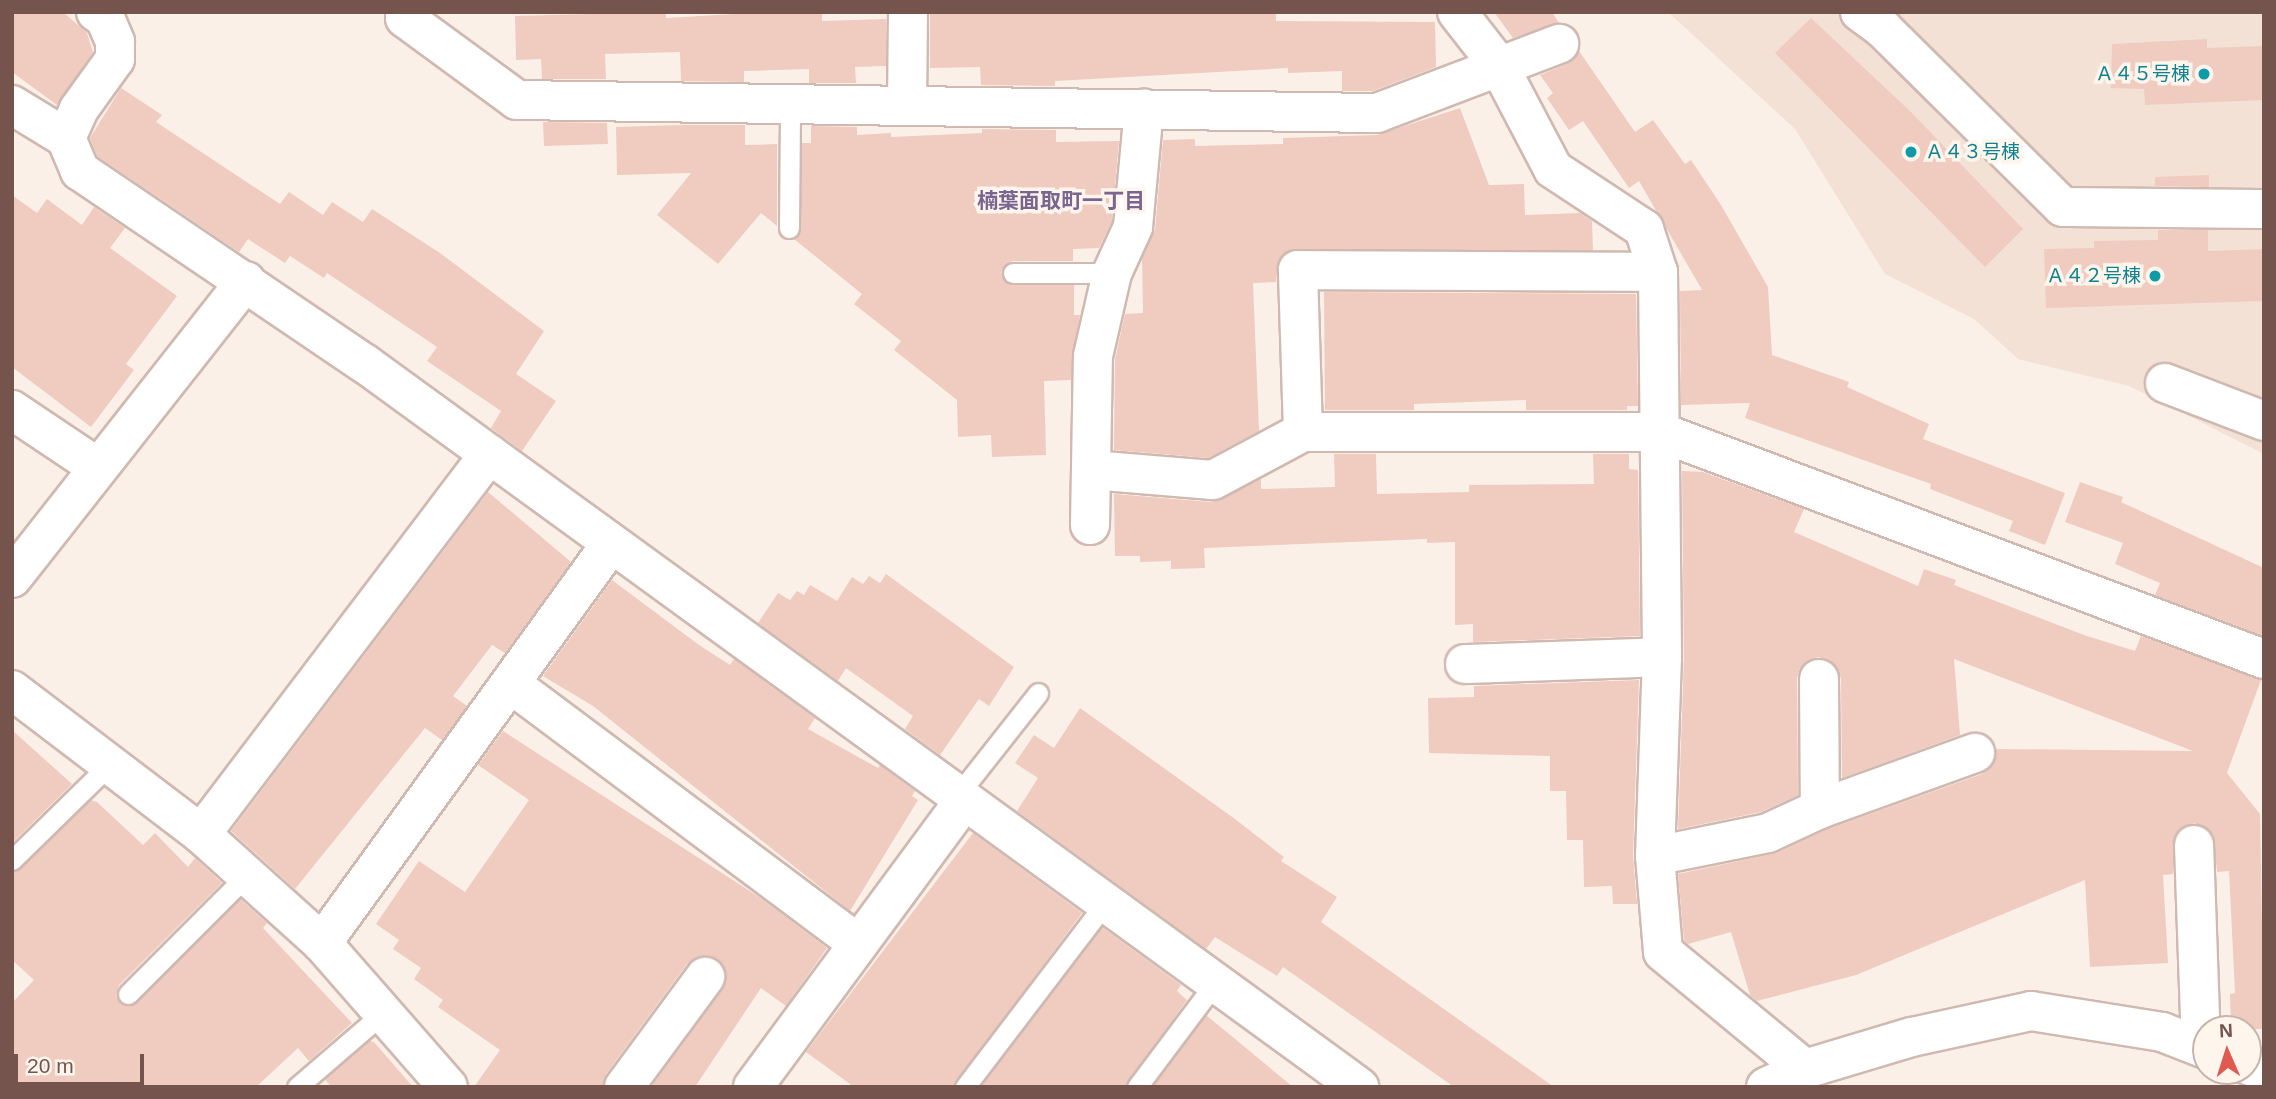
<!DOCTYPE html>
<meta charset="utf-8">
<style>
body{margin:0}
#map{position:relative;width:2276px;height:1099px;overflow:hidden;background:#fbf0e7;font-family:Arial,"Noto Sans JP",sans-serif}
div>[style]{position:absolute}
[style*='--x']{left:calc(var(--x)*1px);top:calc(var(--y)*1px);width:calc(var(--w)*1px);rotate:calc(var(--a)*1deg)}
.residential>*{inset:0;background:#f3e1d6}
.building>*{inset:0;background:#f0cbc0}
.roads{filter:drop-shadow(2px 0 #cfb9b0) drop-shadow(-2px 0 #cfb9b0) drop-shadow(0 2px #cfb9b0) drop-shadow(0 -2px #cfb9b0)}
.lane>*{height:19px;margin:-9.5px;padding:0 9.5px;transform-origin:9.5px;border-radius:9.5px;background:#fff}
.street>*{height:38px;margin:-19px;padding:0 19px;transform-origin:19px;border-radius:19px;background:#fff}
.dots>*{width:19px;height:19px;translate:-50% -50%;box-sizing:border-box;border:4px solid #fef5ed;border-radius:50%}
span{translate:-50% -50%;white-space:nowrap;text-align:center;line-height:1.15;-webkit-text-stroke:7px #fef5ed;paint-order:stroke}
.culture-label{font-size:19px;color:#0d838f}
.right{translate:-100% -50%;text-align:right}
.left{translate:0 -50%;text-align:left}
.neighbourhood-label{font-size:21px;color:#7a6490;font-weight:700}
.frame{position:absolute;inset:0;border:14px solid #74544c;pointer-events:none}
.north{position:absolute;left:2192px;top:1015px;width:70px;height:70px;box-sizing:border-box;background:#fef5ed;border:2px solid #c7b5ad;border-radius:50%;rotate:357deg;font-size:19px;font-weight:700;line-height:28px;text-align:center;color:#74544c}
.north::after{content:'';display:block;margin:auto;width:24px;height:32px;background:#df5b52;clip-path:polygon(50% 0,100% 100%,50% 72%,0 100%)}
.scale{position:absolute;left:14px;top:1054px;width:130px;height:32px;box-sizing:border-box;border:4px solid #74544c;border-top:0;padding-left:9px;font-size:21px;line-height:24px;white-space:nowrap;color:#74544c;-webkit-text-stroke:5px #fef5ed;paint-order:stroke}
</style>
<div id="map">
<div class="residential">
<div style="clip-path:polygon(1668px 12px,2264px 12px,2264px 454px,2129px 386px,2018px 359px,1974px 319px,1885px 274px,1795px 129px)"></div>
</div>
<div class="building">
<div style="clip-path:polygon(12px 12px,63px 12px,87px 33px,93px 52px,57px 105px,12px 72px)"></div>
<div style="clip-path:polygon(666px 12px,666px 18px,768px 12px,822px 13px,822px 21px,886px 19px,886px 66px,855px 67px,856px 83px,809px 83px,809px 69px,744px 71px,744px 82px,681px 81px,680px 52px,605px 54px,606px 79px,542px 79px,541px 59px,516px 60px,515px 16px)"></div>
<div style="clip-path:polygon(930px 12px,1276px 12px,1276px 21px,1435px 22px,1436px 67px,1373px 91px,1342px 91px,1342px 71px,1288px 73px,1288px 68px,1055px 81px,1055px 86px,981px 85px,980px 67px,930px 68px)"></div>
<div style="clip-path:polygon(1494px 12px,1552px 12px,1559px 23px,1513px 38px)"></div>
<div style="clip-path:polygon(1811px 18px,1912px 113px,2023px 229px,1985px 267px,1775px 53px)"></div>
<div style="clip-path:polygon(2207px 39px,2207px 48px,2264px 46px,2264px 100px,2145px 105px,2144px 89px,2111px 88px,2112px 44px)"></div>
<div style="clip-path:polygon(1579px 51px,1635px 132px,1653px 120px,1685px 164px,1691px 160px,1721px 205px,1768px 287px,1772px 355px,1849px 382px,1847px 387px,1929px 424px,1923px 439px,2065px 493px,2045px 545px,2009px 531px,2013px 521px,1930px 489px,1931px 484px,1745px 418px,1750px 403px,1681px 405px,1680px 291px,1702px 290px,1639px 181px,1629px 188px,1583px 121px,1569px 130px,1547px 98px,1553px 93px,1540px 75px,1567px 64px)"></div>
<div style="clip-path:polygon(121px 88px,162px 115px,156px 122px,280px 204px,289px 192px,323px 215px,332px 202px,363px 222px,372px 209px,440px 253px,544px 331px,516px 374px,556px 401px,522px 451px,491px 428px,501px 411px,427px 361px,437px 347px,327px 273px,324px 278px,290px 256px,285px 263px,248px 239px,239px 252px,97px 156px,90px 138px)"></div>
<div style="clip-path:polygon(1460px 108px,1489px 185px,1524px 184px,1525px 215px,1580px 213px,1592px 221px,1593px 250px,1288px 251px,1279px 260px,1276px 282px,1253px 283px,1259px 431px,1208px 458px,1114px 450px,1115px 359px,1125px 314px,1143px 313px,1142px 259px,1155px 229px,1163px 140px,1195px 139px,1195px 146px,1283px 144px,1283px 138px,1377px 135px)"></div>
<div style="clip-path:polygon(543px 122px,607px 123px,608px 144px,544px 146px)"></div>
<div style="clip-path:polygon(683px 125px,745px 125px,745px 145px,777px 144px,777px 226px,761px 213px,718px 264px,657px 215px,691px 173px,617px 175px,616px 127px)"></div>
<div style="clip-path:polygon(811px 126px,857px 127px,857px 135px,891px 133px,891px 137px,982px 133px,982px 129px,1056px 130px,1056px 142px,1119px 141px,1112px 221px,1099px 248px,1073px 249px,1073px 261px,1012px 261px,1001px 272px,1012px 285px,1074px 285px,1074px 315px,1080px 315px,1071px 380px,1044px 381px,1046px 455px,992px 457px,991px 435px,958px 437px,957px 400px,894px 350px,901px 341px,854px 304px,862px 294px,794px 239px,801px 228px,802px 143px,811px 143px)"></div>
<div style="clip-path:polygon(2209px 175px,2209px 187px,2155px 186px,2155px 177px)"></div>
<div style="clip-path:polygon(12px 195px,37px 213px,47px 199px,82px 225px,94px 207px,125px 228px,110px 248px,177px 296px,126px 364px,134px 370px,91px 427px,12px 367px)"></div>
<div style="clip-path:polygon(2158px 230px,2208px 230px,2208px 251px,2264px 249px,2264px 301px,2046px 308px,2044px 249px,2094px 248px,2094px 241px,2158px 240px)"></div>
<div style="clip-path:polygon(1324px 292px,1636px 294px,1638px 406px,1627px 406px,1627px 410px,1526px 410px,1526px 400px,1414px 404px,1414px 410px,1325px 410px)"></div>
<div style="clip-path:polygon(1334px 454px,1376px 454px,1377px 494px,1469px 492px,1469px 485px,1594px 484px,1593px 454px,1629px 454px,1629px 469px,1638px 470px,1640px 636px,1473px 642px,1473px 624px,1455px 625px,1455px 542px,1427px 543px,1427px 539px,1204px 548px,1205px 568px,1171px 569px,1171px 561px,1140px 562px,1140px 556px,1115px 556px,1114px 494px,1211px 502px,1261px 479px,1261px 489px,1335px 487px)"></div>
<div style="clip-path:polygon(1682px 471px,1703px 472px,1804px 509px,1794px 532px,1918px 586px,1924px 569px,1956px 580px,1954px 585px,2084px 635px,2135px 651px,2141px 636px,2261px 680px,2227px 773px,2260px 814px,2264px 1029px,2231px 1029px,2230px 994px,2235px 993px,2229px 871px,2217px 872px,2213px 834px,2194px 823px,2175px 834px,2173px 874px,2163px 875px,2168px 963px,2090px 967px,2085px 880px,1856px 975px,1757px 1001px,1750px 995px,1731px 932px,1688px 944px,1684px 941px,1678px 874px,1777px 853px,1828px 829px,1982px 774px,1992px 767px,1996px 749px,2193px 751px,1954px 659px,1960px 735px,1842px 778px,1841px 678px,1830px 660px,1818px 657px,1800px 668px,1797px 678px,1798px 795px,1761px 812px,1678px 829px,1684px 658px)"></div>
<div style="clip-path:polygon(2080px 482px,2123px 497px,2121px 502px,2264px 568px,2264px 636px,2155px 595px,2160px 583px,2115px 564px,2123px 543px,2065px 522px)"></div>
<div style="clip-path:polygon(488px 492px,571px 562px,505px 653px,492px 645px,453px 696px,467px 706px,442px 740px,425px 728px,295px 889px,231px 831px)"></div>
<div style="clip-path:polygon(886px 574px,1014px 667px,989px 706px,979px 699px,940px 755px,905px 729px,913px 716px,846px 668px,838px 681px,758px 623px,778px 593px,790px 600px,797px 591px,804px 595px,810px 585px,837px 601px,852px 577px,863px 584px,869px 576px,880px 583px)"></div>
<div style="clip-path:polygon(612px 580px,699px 645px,730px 665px,734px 659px,815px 718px,808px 729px,878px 768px,880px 765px,915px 791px,912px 796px,918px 800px,850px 911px,593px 706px,543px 676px)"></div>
<div style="clip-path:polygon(1639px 680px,1633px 855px,1637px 904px,1613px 904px,1612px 886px,1584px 887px,1583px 840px,1567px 840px,1566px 791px,1550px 791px,1550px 756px,1429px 753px,1428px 698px,1474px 697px,1474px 686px)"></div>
<div style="clip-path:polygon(1080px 708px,1235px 819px,1284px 857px,1281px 861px,1337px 897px,1321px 922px,1554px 1087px,1454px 1087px,1283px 967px,1277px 976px,1215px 937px,1206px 949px,1017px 811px,1038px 778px,1015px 763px,1034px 735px,1054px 748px)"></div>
<div style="clip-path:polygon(12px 730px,72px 784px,12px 843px)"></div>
<div style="clip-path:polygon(503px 731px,762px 899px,827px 948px,786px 1006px,761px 988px,695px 1087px,651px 1087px,723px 989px,725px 969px,717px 959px,697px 957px,687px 964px,606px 1074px,603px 1087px,474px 1087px,500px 1050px,438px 1007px,443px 1000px,414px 979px,421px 968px,393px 949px,399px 940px,376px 924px,419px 861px,465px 892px,529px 800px,478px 765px)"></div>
<div style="clip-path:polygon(90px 800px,97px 802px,143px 845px,155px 833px,188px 867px,195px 858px,222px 883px,119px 985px,116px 996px,120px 1003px,137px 1003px,240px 899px,267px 923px,263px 928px,352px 1023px,309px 1061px,298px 1048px,256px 1087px,12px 1087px,12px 1003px,34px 980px,12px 960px,12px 872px)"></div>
<div style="clip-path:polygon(973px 833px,1082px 913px,953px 1087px,854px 1087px,806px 1052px)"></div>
<div style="clip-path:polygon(1102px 927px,1181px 985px,1177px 991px,1187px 1000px,1125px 1087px,981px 1087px)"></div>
<div style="clip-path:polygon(1206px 1015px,1293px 1087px,1152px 1087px)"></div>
<div style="clip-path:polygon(369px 1041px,374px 1042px,413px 1087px,331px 1087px,325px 1079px)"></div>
</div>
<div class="roads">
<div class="lane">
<div style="--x:789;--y:228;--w:125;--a:-89.5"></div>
<div style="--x:1013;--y:273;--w:99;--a:0"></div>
<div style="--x:957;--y:796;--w:131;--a:-51.8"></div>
<div style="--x:12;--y:860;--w:137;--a:-44.4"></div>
<div style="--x:128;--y:994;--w:168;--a:-45"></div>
<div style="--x:297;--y:1087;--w:113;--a:-40.7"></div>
<div style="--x:965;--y:1087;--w:231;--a:-52.7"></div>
<div style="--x:1137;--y:1087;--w:130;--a:-53.1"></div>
</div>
<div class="street">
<div style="--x:96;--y:12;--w:11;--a:34"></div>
<div style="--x:105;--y:18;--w:26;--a:67"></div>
<div style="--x:115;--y:42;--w:17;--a:90"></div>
<div style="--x:115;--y:59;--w:62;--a:125.8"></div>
<div style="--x:79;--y:109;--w:32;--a:114"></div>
<div style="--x:66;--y:138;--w:36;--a:67"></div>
<div style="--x:80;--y:171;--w:343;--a:34.1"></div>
<div style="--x:364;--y:363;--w:1231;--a:36.04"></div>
<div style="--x:406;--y:12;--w:6;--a:99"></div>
<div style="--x:405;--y:18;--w:139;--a:36.2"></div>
<div style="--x:517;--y:100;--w:860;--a:0.87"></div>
<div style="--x:1377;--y:113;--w:195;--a:-20.8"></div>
<div style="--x:1457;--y:12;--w:68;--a:52.1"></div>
<div style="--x:1499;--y:66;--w:116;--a:62.3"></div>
<div style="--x:1553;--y:169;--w:109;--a:33.4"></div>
<div style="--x:1644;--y:229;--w:45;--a:72"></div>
<div style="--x:1658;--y:272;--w:385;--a:89.4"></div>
<div style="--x:1662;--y:657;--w:199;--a:92"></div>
<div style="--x:1655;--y:856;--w:96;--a:85.2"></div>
<div style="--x:1663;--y:952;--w:184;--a:39.5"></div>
<div style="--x:1805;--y:1069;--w:43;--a:155.2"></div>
<div style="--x:1860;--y:12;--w:29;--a:36"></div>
<div style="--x:1883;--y:29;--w:253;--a:44.7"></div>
<div style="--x:2063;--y:207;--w:201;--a:0.6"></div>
<div style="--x:12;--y:105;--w:63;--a:31.4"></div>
<div style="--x:907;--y:106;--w:94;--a:-89.4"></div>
<div style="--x:2165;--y:383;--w:106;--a:21"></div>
<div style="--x:12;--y:410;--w:102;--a:33.8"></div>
<div style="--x:1303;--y:432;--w:162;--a:-91.8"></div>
<div style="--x:1298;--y:270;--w:360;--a:0.3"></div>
<div style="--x:1091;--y:470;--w:122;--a:4.7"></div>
<div style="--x:1213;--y:480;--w:102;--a:-28.1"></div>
<div style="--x:1303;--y:432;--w:357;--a:0"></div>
<div style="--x:1660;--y:432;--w:645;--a:20.6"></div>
<div style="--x:1090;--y:525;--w:169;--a:-89"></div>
<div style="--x:1093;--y:356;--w:85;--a:-77.1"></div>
<div style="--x:1112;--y:273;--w:51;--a:-65.5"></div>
<div style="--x:1133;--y:227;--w:119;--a:-84.7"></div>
<div style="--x:12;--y:578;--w:378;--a:-51.8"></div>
<div style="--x:1465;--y:664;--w:197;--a:-2"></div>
<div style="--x:1819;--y:679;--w:130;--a:89.6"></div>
<div style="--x:511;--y:684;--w:432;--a:36.8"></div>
<div style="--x:12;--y:690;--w:238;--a:37.3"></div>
<div style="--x:201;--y:834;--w:163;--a:42"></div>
<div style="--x:322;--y:943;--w:191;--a:48.8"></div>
<div style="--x:201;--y:834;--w:477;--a:-52.8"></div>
<div style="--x:2194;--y:845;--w:202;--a:88"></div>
<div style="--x:1655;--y:856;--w:115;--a:-11.5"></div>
<div style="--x:1768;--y:833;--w:57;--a:-24.8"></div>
<div style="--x:1820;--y:809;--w:165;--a:-19.9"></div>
<div style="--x:322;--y:943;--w:493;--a:-54.1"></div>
<div style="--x:2248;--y:1065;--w:17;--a:21"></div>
<div style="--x:1805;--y:1069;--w:112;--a:-16.7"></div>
<div style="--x:1912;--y:1037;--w:122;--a:-12.3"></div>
<div style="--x:2031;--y:1011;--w:133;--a:9.1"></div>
<div style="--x:2162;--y:1032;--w:47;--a:21.1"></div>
<div style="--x:624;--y:1087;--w:137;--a:-53.6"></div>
<div style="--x:753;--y:1087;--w:355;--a:-53.6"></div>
</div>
</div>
<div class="dots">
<div style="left:2204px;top:74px;background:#0f9aa8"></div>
<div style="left:1911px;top:152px;background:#0f9aa8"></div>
<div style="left:2155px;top:276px;background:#0f9aa8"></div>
</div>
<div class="culture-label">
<span class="right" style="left:2190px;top:74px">Ａ４５号棟</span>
<span class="left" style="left:1925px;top:152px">Ａ４３号棟</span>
<span class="right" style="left:2141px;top:276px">Ａ４２号棟</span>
</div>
<div class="neighbourhood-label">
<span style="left:1061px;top:201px">楠葉面取町一丁目</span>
</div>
<div class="frame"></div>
<div class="north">N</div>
<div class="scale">20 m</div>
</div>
